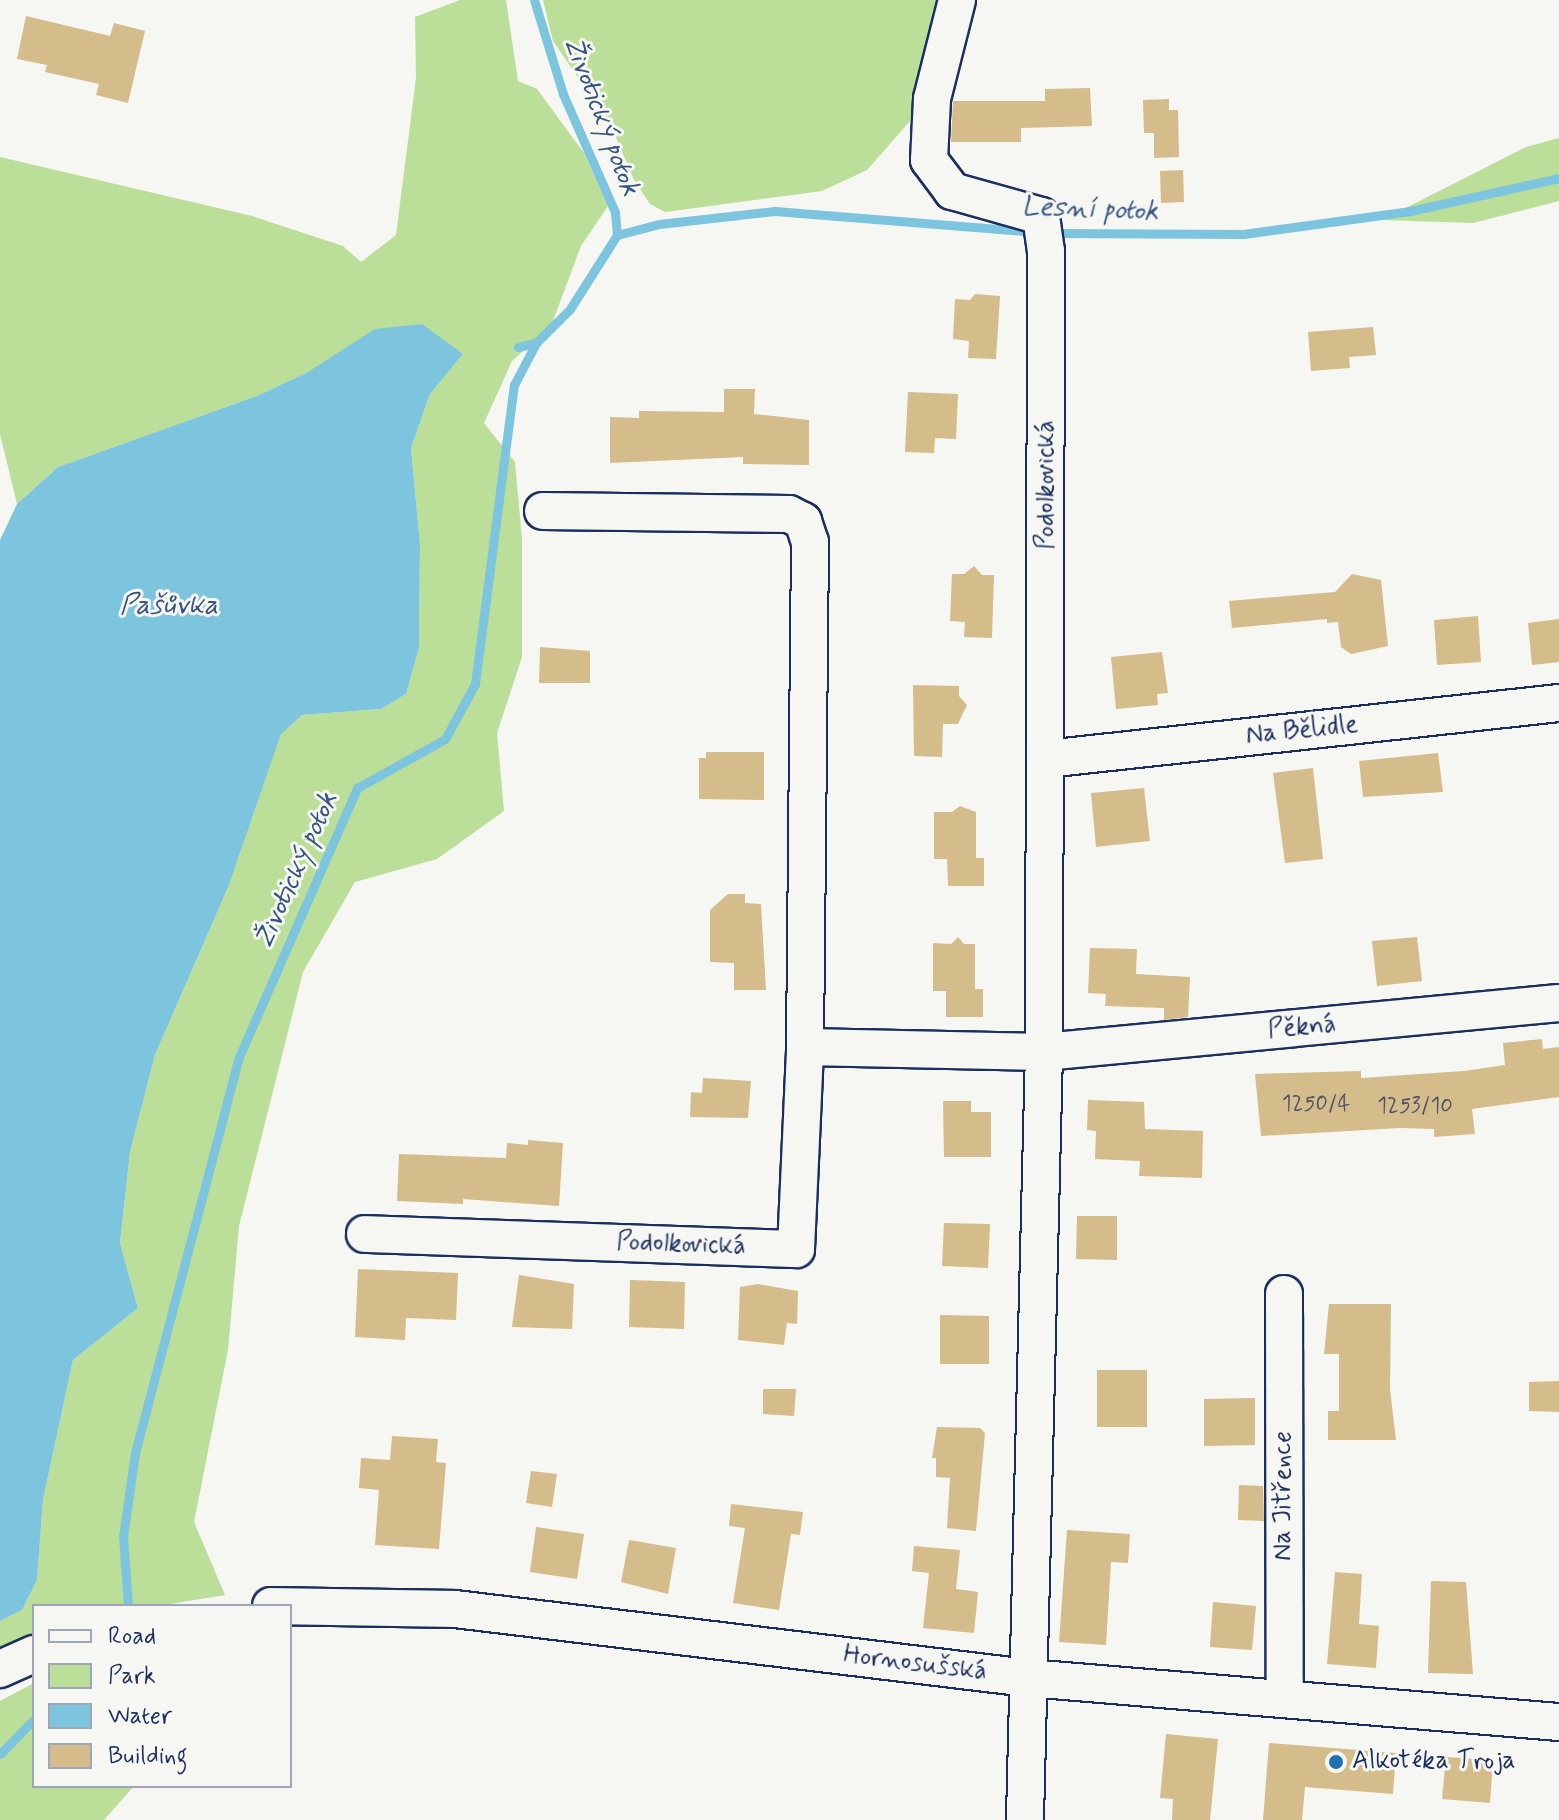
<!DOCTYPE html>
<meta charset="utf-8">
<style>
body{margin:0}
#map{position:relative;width:1559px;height:1820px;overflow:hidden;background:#f6f6f2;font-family:Mynerve,sans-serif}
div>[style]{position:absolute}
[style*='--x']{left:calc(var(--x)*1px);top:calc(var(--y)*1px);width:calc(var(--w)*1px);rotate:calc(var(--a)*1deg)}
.green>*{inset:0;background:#bbde98}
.water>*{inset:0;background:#7dc4de}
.stream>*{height:9px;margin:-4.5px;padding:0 4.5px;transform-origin:4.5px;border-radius:4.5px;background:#7dc4de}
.building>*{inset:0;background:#d4bc8b}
.roads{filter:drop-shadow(2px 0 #1b2f5e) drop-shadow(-2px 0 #1b2f5e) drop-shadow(0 2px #1b2f5e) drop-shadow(0 -2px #1b2f5e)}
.minor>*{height:36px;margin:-18px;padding:0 18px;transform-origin:18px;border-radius:18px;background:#f6f6f2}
.dots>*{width:22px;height:22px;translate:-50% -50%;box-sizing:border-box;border:4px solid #f6f6f2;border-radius:50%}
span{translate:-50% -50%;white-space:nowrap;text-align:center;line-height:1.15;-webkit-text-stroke:6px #f6f6f2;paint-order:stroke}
.number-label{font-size:22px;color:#495269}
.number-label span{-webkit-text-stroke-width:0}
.street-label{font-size:26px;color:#1b2f5e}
.poi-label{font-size:26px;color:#1b2f5e}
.left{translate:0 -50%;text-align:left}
.water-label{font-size:28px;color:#34547e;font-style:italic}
.legend{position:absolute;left:32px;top:1604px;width:260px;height:184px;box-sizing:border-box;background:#f6f6f2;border:2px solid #9ea6b7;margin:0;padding:10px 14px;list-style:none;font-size:24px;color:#1b2f5e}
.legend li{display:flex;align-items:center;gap:16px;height:40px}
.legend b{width:40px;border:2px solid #9ea6b7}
</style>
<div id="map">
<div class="green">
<div style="clip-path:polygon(460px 0,506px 0,518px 81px,537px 89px,584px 153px,608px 206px,581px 246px,551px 326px,512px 361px,484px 423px,515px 462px,522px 539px,522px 657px,497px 733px,504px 811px,437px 859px,355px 882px,303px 972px,239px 1226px,228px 1350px,194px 1522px,225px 1595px,158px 1606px,34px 1606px,34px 1641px,0 1654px,0 1621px,22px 1610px,37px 1580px,43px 1500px,73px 1360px,138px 1308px,120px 1243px,130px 1152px,155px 1055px,229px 885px,281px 733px,302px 715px,381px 709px,406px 694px,419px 648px,420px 544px,411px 448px,430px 394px,463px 354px,308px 372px,257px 396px,58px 467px,17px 504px,0 434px,0 157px,252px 216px,343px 246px,361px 262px,396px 235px,416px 78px,415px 17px)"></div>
<div style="clip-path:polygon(543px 0,944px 0,911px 120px,867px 170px,822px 191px,665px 212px,650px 204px,634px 180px,611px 126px,553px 41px)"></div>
<div style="clip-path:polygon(1559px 138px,1559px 201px,1473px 223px,1382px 220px,1526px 147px)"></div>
<div style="clip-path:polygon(34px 1683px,34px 1786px,134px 1786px,104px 1820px,0 1820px,0 1701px)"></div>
</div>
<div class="water">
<div style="clip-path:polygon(422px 324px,463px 354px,430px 394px,411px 448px,420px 544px,419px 648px,406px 694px,381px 709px,302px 715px,281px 734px,229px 885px,155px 1055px,130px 1152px,120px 1243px,138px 1308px,73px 1360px,43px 1500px,37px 1580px,22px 1610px,0 1621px,0 540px,17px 504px,58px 467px,257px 396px,308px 372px,375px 329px)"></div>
</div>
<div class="stream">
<div style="--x:1052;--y:233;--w:191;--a:0.3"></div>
<div style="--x:1243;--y:234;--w:169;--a:-7.8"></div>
<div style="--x:1410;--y:211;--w:153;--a:-12.5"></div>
<div style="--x:617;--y:235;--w:43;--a:-14.7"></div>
<div style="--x:659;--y:224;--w:117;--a:-6.4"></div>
<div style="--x:775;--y:211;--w:263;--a:4.6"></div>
<div style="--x:518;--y:347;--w:18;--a:-13"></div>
<div style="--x:128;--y:1606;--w:69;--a:-94.1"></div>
<div style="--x:123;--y:1537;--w:85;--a:-81.9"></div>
<div style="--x:135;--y:1453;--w:409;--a:-75.3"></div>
<div style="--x:239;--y:1057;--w:294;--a:-66.3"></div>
<div style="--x:357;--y:788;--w:101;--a:-29.1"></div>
<div style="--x:445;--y:739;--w:63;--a:-61.4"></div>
<div style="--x:475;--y:684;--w:302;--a:-82.6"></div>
<div style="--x:514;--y:385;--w:47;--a:-62.4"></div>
<div style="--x:536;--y:343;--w:48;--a:-45"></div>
<div style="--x:570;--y:309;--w:88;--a:-57.6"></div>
<div style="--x:617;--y:235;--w:23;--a:-95"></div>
<div style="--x:615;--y:212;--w:129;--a:-113.8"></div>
<div style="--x:563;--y:94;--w:98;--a:-107.1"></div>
<div style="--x:0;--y:1754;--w:49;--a:-45.8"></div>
</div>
<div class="building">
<div style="clip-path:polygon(26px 16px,110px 36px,114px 23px,145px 31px,128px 103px,96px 95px,99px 84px,45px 72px,47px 65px,17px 59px)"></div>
<div style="clip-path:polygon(1090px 88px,1092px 126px,1021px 128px,1021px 142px,951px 142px,953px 101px,1045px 101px,1045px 89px)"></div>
<div style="clip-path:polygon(1169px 99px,1169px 110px,1178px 110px,1179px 157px,1154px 158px,1154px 133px,1144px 133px,1143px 100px)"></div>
<div style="clip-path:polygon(1183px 170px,1184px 202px,1161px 203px,1160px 171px)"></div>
<div style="clip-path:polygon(975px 294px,1000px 296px,996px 359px,968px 358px,969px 341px,953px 339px,955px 299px,970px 300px)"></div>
<div style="clip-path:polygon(1373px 327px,1376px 355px,1349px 357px,1350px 368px,1311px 371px,1308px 332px)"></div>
<div style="clip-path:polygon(724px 389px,755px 389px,754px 414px,809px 420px,809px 465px,743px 464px,743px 457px,610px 463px,610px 417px,639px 418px,639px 411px,724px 412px)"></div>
<div style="clip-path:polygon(908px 392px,958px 394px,956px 439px,935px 438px,934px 453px,905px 452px)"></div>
<div style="clip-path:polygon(974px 566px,982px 575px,994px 575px,992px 638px,964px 637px,965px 622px,950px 621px,952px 574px,964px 574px)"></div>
<div style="clip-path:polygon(1352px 574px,1381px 580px,1388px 646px,1351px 654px,1341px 647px,1338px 622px,1327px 623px,1327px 619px,1232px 628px,1229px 601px,1335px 592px)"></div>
<div style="clip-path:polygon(1478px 616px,1481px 662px,1437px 665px,1434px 620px)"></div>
<div style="clip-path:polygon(1559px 619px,1559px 662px,1532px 665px,1528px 623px)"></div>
<div style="clip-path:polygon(540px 647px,590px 651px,590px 683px,539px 683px)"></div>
<div style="clip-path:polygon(1162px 652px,1168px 693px,1157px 694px,1158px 705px,1116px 709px,1111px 657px)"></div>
<div style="clip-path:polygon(913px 685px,959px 686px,959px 696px,967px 705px,958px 724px,943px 724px,942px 757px,914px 756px)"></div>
<div style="clip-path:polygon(706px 752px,764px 752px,764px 800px,699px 799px,699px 758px,706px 758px)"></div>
<div style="clip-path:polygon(1438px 753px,1443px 792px,1363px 797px,1359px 761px)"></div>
<div style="clip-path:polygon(1313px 768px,1323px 859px,1285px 863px,1273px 773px)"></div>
<div style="clip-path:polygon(1144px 788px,1150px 841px,1096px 847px,1091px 793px)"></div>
<div style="clip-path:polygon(960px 806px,976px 812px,976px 858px,984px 858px,984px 886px,948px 886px,947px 859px,934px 859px,934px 812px,952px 812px)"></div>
<div style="clip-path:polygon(728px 894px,745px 894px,745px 903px,761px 904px,766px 990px,734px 990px,734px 963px,710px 962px,710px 910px)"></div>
<div style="clip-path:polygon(958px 937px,964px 944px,975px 944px,975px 989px,983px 989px,983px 1017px,946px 1017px,946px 991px,933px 991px,933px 943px,951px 944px)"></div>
<div style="clip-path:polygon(1417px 937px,1422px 981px,1377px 986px,1372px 941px)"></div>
<div style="clip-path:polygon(1090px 948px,1137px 949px,1136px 974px,1190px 977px,1188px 1017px,1164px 1020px,1164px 1008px,1105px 1006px,1106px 994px,1088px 993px)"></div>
<div style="clip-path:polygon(1542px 1039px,1543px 1049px,1559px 1047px,1559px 1097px,1472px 1109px,1475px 1134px,1434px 1137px,1434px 1129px,1400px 1128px,1261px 1136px,1255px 1074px,1361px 1071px,1361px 1078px,1464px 1071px,1505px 1065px,1503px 1043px)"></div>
<div style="clip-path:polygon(703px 1078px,751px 1081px,748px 1118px,690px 1117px,691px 1092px,702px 1093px)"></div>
<div style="clip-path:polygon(1088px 1100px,1144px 1102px,1145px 1129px,1203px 1131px,1202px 1178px,1139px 1176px,1140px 1161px,1095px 1159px,1096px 1131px,1087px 1130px)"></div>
<div style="clip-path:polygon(943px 1101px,971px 1101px,971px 1112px,991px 1112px,991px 1157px,944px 1157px)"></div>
<div style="clip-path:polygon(528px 1140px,563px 1143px,559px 1206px,463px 1199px,463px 1204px,397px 1201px,399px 1154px,506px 1158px,507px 1143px,528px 1145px)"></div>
<div style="clip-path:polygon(1077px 1216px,1117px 1216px,1117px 1260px,1076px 1259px)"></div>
<div style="clip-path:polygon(944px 1223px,990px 1224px,988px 1268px,942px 1266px)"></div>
<div style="clip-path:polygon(358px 1269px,458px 1273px,456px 1320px,406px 1318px,405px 1340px,355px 1337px)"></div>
<div style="clip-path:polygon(519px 1275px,574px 1284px,572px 1329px,512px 1327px)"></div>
<div style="clip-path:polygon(630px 1280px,685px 1282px,684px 1329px,629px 1327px)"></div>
<div style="clip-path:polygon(758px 1284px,798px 1291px,797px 1324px,787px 1323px,784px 1345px,738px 1340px,740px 1287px)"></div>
<div style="clip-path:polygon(1329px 1304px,1391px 1304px,1390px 1389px,1396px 1440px,1328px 1440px,1328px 1411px,1339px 1411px,1339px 1354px,1324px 1354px)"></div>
<div style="clip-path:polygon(940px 1315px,989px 1316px,989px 1364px,940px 1364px)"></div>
<div style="clip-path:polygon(1097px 1370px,1147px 1370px,1147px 1427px,1097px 1427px)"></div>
<div style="clip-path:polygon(1559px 1381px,1559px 1412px,1529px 1411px,1529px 1382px)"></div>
<div style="clip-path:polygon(763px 1389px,796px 1389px,794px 1416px,763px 1414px)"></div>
<div style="clip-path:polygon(1255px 1398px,1255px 1445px,1204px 1446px,1204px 1399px)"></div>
<div style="clip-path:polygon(937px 1427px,980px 1428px,985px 1433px,976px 1531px,947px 1528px,950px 1478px,936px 1477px,936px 1458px,932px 1458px)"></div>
<div style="clip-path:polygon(392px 1436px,438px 1439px,436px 1462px,446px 1463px,439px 1549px,375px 1545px,379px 1490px,359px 1488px,361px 1458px,390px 1460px)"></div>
<div style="clip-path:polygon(531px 1471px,557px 1474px,552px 1507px,526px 1503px)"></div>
<div style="clip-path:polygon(1239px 1485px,1263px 1486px,1264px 1521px,1238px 1520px)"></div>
<div style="clip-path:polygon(731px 1504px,803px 1512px,800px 1535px,791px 1534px,779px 1610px,733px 1603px,745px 1528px,729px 1526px)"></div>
<div style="clip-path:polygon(536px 1527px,584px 1534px,577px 1579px,530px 1572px)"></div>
<div style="clip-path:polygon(1067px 1530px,1130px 1534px,1128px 1563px,1111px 1562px,1106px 1645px,1059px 1642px)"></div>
<div style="clip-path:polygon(629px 1540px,676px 1548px,668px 1594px,621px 1582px)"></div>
<div style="clip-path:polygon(914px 1546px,960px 1550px,956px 1589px,978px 1592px,974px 1633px,923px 1628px,929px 1573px,912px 1571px)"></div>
<div style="clip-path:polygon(1335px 1572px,1362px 1574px,1359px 1624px,1379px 1626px,1376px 1668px,1327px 1664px)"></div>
<div style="clip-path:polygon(1431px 1581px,1466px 1582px,1473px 1674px,1428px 1673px)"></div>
<div style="clip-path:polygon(1213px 1602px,1256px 1606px,1252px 1650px,1210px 1647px)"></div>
<div style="clip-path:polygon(1166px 1734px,1218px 1739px,1210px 1820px,1172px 1820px,1173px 1799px,1160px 1798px)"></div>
<div style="clip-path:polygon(1269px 1743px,1396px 1753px,1393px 1794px,1305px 1787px,1302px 1820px,1263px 1820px)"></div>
<div style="clip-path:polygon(1446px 1757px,1493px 1760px,1490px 1803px,1442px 1799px)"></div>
</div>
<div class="roads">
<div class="minor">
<div style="--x:957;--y:0;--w:102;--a:104.2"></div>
<div style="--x:932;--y:99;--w:61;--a:92.8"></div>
<div style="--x:929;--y:160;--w:39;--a:53"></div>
<div style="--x:952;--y:191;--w:92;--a:15.7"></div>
<div style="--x:1041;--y:216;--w:35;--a:82"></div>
<div style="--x:1046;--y:251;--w:801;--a:90.14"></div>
<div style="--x:1044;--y:1052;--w:768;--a:91.42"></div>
<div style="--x:543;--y:511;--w:246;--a:0.7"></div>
<div style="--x:789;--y:514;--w:16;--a:27"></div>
<div style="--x:803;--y:521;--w:22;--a:72"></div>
<div style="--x:810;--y:542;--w:505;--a:90.57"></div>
<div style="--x:1046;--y:759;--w:516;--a:-6.23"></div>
<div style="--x:365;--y:1234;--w:431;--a:2"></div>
<div style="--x:796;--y:1249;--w:202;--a:-87.4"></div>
<div style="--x:805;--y:1047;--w:239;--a:1.2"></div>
<div style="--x:1044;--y:1052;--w:517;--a:-5.44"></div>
<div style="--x:1284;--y:1294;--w:405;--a:89.9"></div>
<div style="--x:271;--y:1606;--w:184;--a:0.9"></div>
<div style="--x:455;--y:1609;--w:577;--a:6.87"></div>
<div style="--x:1028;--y:1678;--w:533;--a:4.74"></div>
<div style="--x:0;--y:1669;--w:37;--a:-24"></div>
</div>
</div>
<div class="dots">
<div style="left:1336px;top:1762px;background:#1f6fb2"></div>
</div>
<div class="number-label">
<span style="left:1316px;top:1105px">1250/4</span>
<span style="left:1415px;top:1107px">1253/10</span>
</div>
<div class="street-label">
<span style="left:1047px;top:485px;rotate:-90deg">Podolkovická</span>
<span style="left:1302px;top:731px;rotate:-6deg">Na Bělidle</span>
<span style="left:1302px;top:1028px;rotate:-5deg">Pěkná</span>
<span style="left:681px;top:1245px;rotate:2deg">Podolkovická</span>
<span style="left:1284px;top:1496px;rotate:-90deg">Na Jitřence</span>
<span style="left:915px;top:1664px;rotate:7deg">Hornosušská</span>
</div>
<div class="poi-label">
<span class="left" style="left:1352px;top:1762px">Alkotéka Troja</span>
</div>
<div class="water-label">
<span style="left:601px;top:117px;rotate:69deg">Životický potok</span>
<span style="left:1090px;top:210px;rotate:2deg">Lesní potok</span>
<span style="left:169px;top:606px">Pašůvka</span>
<span style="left:297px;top:870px;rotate:-66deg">Životický potok</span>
</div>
<ul class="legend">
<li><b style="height:10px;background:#f6f6f2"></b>Road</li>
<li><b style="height:22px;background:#bbde98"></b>Park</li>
<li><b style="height:22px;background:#7dc4de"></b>Water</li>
<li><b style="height:22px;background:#d4bc8b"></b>Building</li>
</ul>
</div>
